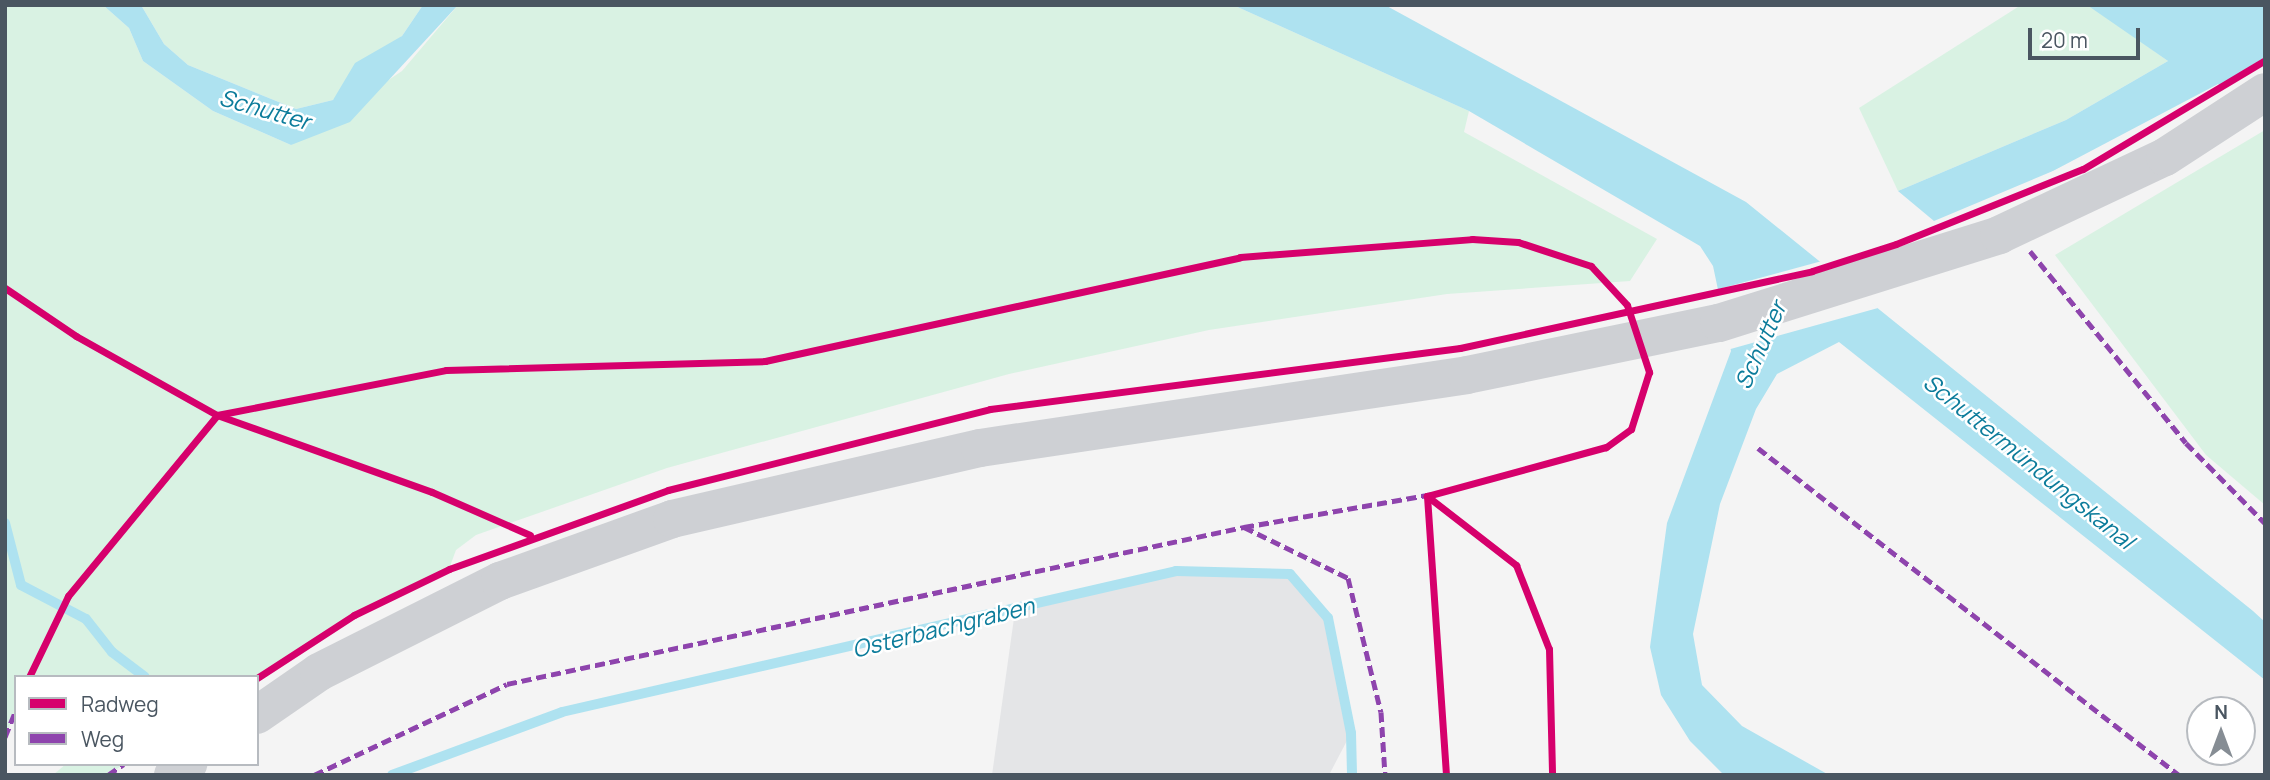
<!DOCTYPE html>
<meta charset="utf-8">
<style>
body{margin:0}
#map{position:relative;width:2270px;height:780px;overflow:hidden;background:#f4f4f4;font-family:Manrope,sans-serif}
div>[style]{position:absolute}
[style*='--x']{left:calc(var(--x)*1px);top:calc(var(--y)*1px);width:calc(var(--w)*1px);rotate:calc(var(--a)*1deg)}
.airport>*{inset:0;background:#e4e5e7}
.green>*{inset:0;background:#d9f2e3}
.water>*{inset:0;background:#aee2f0}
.pier>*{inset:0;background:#f4f4f4}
.stream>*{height:10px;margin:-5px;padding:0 5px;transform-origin:5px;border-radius:5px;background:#aee2f0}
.secondary>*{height:38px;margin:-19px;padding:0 19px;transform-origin:19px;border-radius:19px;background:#ced0d4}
.quiet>*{height:5px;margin-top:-2.5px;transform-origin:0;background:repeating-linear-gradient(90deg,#8e44ad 0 10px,transparent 0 15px)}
.cycleway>*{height:7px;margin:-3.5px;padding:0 3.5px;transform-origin:3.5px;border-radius:3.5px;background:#d6006c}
span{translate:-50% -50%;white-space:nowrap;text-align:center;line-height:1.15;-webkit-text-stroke:5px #fff;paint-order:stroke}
.water-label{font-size:23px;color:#0c7c9b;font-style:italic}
.frame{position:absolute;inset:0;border:7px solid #4a5661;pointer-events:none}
.legend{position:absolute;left:14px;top:675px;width:245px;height:91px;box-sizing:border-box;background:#fff;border:2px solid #b7bbc0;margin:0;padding:9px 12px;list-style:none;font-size:21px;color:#4a5661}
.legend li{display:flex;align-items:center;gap:14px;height:35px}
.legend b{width:35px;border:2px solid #b7bbc0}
.north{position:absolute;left:2186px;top:696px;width:70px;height:70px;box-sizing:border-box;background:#fff;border:2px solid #b7bbc0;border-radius:50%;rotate:0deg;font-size:19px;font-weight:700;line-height:28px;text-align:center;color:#4a5661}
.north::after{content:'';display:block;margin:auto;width:24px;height:32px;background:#868d94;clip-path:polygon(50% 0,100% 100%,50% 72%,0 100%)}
.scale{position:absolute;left:2028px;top:28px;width:112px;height:32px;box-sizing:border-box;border:4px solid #4a5661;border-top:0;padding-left:9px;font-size:21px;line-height:24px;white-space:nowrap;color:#4a5661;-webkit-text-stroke:5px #fff;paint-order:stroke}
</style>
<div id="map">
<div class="airport">
<div style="clip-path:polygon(1176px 571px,1290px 574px,1328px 618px,1351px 733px,1329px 775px,992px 775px,1015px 611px)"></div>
</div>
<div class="green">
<div style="clip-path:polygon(5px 5px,103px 5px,129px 28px,143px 61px,213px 111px,291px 145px,402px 71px,458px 5px,1233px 5px,1469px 111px,1464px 132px,1657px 239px,1630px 281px,1447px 294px,1209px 330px,1009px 374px,667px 468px,476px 535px,456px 550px,449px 569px,354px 615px,257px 678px,16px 677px,16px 710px,5px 737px)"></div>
<div style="clip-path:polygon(141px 5px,423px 5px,402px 36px,333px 100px,296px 109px,188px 65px,164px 44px)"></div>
<div style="clip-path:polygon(2021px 5px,2089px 5px,2168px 61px,2066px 120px,1898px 191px,1859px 108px)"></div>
<div style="clip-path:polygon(2265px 130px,2265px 505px,2206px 455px,2055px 255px)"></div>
<div style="clip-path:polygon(66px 764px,124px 764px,108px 775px,53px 775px)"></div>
</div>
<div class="water">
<div style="clip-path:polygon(103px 5px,141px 5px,164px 44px,188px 65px,296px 109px,333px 100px,355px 63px,402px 36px,423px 5px,458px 5px,350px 122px,291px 145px,213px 111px,143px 61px,129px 28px)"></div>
<div style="clip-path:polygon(1233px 5px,1385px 5px,1746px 202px,2253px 611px,2265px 622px,2265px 680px,1839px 342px,1777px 374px,1756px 409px,1720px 504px,1693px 634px,1702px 685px,1742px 726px,1829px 775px,1724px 775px,1690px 741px,1661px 695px,1650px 647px,1667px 523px,1731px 351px,1713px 266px,1700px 246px,1469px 111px)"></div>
<div style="clip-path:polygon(2087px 5px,2265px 5px,2265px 123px,2218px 84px,2053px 171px,1934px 221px,1898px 191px,2066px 120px,2168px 61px)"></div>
</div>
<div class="pier">
<div style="clip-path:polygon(2265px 57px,2265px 126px,2218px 88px,2146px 130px,2002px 196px,2181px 109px)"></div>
<div style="clip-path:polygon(1822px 261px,1878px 308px,1727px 350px,1715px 290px)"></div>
</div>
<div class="stream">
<div style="--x:5;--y:523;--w:64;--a:75.5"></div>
<div style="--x:21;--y:585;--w:73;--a:27.6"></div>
<div style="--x:86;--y:619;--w:42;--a:51.8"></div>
<div style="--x:112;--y:652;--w:41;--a:37.1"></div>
<div style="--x:392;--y:775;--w:181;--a:-20.3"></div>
<div style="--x:562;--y:712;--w:630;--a:-12.93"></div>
<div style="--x:1176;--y:571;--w:114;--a:1.5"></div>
<div style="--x:1290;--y:574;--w:58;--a:49.2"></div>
<div style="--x:1328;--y:618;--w:117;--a:78.7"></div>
<div style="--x:1351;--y:733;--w:42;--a:88.6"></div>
</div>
<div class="secondary">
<div style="--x:257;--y:715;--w:75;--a:-34.7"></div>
<div style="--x:319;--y:672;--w:203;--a:-26.7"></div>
<div style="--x:500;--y:581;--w:183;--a:-19.8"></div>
<div style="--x:672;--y:519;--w:316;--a:-13"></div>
<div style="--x:980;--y:448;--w:492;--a:-8.5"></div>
<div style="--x:1467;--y:375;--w:257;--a:-11.7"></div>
<div style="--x:1719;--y:323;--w:294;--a:-17.4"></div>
<div style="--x:1999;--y:235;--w:183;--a:-25.2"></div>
<div style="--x:2165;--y:157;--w:119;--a:-33"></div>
<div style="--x:173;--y:775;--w:19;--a:-36"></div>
</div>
<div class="quiet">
<div style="--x:2030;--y:251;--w:247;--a:50.9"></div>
<div style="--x:2186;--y:443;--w:112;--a:45.4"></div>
<div style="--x:1758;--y:448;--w:533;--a:37.84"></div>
<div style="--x:1244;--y:527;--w:116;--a:26.1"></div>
<div style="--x:1348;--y:578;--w:138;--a:76.2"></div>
<div style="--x:1381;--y:712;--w:63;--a:86.4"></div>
<div style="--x:5;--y:737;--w:29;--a:-68"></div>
<div style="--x:108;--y:775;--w:19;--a:-35"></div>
<div style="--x:314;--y:775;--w:213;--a:-25.2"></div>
<div style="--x:507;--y:684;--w:754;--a:-12.03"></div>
<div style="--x:1244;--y:527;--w:192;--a:-9.9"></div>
</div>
<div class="cycleway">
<div style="--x:5;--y:288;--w:86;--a:34.1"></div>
<div style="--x:76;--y:336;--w:162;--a:29.3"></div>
<div style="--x:217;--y:415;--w:228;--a:19.7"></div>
<div style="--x:432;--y:492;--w:107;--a:23.7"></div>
<div style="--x:1427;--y:496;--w:113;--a:37.8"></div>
<div style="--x:1516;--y:565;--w:90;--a:68.6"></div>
<div style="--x:1549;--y:649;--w:126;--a:88.6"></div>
<div style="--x:1427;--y:496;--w:280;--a:86.1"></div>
<div style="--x:29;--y:677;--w:90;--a:-64.3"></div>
<div style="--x:68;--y:596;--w:234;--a:-50.5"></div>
<div style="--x:217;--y:415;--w:233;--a:-11.1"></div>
<div style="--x:446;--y:370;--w:319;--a:-1.6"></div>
<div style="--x:765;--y:361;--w:486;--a:-12.3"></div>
<div style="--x:1240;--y:257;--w:233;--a:-4.4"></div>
<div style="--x:1472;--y:239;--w:46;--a:3.7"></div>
<div style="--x:1518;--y:242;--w:77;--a:18.2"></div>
<div style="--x:1591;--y:266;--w:53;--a:47.3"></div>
<div style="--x:1627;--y:305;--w:71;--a:71.8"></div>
<div style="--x:1649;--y:372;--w:60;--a:107.5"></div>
<div style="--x:1631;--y:429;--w:31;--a:144"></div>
<div style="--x:1606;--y:447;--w:186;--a:164.7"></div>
<div style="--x:257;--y:678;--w:116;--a:-33"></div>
<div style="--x:354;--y:615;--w:106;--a:-25.8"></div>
<div style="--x:449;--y:569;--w:233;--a:-19.8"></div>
<div style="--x:668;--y:490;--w:332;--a:-14.1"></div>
<div style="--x:990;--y:409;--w:474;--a:-7.4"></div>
<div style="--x:1460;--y:348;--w:360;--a:-12.3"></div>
<div style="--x:1812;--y:271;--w:88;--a:-17.8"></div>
<div style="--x:1896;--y:244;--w:201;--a:-21.9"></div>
<div style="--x:2083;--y:169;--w:212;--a:-30.9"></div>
</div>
<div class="water-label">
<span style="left:265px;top:109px;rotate:16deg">Schutter</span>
<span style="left:1760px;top:345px;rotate:-66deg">Schutter</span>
<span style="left:2029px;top:461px;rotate:39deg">Schuttermündungskanal</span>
<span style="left:943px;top:627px;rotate:-14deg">Osterbachgraben</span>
</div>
<div class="frame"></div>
<ul class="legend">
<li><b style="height:9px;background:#d6006c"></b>Radweg</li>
<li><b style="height:9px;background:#8e44ad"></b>Weg</li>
</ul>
<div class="north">N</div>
<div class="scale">20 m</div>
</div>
